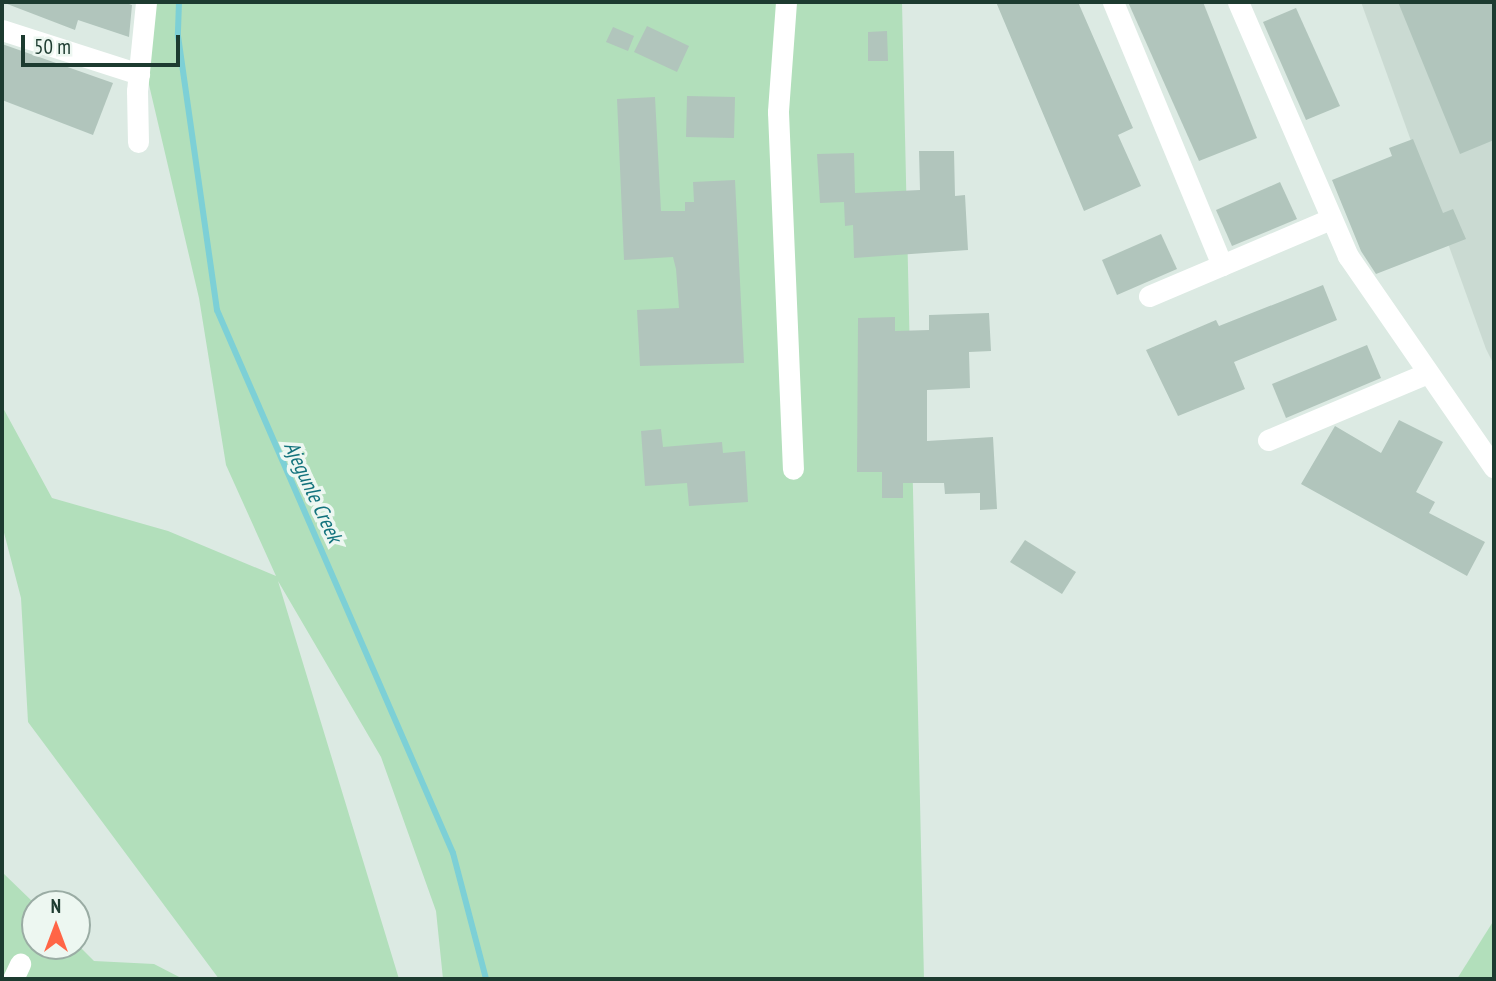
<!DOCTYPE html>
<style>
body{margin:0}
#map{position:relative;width:1496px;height:981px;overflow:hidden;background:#dceae3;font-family:"PT Sans Narrow",sans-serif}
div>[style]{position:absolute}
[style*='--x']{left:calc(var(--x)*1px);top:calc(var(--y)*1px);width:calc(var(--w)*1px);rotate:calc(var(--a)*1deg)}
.built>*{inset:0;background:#cadad2}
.green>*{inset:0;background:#b2dfbb}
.stream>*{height:6px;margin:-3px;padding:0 3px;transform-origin:3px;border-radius:3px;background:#7dd0d6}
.building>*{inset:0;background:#b1c5bc}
.minor>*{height:21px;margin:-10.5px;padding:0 10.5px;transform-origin:10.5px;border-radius:10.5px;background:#fff}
span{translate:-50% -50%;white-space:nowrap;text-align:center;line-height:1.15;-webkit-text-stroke:7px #edf7f1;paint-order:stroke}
.water-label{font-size:21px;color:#12727c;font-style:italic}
.frame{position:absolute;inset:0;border:4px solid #1d3b30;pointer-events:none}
.north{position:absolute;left:21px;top:890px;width:70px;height:70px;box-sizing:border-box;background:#edf7f1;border:2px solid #9aaca4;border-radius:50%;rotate:0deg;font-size:19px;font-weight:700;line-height:28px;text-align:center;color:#1d3b30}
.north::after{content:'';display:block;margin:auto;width:24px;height:32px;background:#ff6546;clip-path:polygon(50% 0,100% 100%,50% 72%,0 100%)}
.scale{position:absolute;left:21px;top:35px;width:159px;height:32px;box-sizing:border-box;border:4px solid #1d3b30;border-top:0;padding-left:9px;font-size:21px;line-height:24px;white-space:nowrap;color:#1d3b30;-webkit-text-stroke:5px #edf7f1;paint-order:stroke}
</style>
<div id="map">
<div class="built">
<div style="clip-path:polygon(1361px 2px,1494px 2px,1494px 365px,1486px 349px)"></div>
</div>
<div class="green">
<div style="clip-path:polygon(154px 2px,902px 2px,924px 979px,443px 979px,436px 911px,381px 757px,278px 581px,399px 979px,219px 979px,28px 722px,21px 598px,2px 525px,2px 406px,52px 498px,168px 531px,276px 576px,226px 465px,199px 298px,146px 72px)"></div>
<div style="clip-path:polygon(2px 872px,35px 904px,35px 946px,77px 944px,94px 961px,154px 964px,183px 979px,2px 979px)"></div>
<div style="clip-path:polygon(1494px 920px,1494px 979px,1457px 979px)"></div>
</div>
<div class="stream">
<div style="--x:179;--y:2;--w:34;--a:92"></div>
<div style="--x:178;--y:36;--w:277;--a:81.9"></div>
<div style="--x:217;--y:310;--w:592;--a:66.51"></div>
<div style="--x:453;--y:853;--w:130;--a:75.3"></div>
</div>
<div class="building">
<div style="clip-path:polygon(2px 2px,123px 2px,132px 5px,129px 37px,78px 20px,75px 30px)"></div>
<div style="clip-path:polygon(996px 2px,1078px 2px,1133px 128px,1118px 135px,1141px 186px,1084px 211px)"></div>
<div style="clip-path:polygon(1128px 2px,1203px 2px,1257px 138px,1199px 161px)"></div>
<div style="clip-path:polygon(1398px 2px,1494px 2px,1494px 140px,1460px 154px)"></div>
<div style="clip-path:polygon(1296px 8px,1340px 106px,1306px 120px,1263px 22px)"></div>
<div style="clip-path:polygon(647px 26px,689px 46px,677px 72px,634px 52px)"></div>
<div style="clip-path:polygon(613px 27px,634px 36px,628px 51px,606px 42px)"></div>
<div style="clip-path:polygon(887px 31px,888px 61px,868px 61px,868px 32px)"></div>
<div style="clip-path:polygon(2px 44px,113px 83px,93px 135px,2px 100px)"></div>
<div style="clip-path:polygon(687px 96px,735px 97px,734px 138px,686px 137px)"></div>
<div style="clip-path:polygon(655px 97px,661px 211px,685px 211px,685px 202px,694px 202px,693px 182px,735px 180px,744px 363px,640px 366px,637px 310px,679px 308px,676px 269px,673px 257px,624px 260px,617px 99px)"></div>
<div style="clip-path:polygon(1413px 139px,1443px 213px,1453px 209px,1466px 239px,1376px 274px,1361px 251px,1332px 180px,1392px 156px,1389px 148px)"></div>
<div style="clip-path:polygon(919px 151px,954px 151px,955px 196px,965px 195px,968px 250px,854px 258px,853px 225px,845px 226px,844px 202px,820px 203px,817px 154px,854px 153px,855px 193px,920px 190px)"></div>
<div style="clip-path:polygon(1280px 182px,1297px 219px,1232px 246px,1216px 210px)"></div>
<div style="clip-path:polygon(1161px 234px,1177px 269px,1117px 295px,1102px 260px)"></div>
<div style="clip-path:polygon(1323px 285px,1337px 320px,1234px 362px,1245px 389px,1178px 416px,1146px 350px,1216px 320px,1219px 326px)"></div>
<div style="clip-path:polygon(989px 313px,991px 351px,969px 352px,970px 388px,927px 390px,927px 441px,993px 437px,997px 509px,980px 510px,980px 493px,945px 494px,944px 483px,903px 483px,903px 498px,882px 498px,882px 472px,857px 472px,858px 318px,895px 317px,895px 331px,929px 330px,929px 315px)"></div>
<div style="clip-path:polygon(1367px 345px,1381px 378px,1286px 418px,1272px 384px)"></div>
<div style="clip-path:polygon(1399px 420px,1443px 442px,1416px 492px,1435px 502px,1429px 513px,1485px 542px,1467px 576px,1301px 484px,1335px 426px,1381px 453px)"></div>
<div style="clip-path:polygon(661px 429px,663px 447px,722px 442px,723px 453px,745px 451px,748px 502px,689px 506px,687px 483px,645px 486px,641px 431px)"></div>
<div style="clip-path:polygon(1025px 540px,1076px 572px,1062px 594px,1010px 562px)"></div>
</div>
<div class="minor">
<div style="--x:786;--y:2;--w:110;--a:94.2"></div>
<div style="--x:778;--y:112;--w:357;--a:87.6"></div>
<div style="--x:1113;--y:2;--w:285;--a:67.5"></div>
<div style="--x:1238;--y:2;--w:277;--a:66.6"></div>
<div style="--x:1348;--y:256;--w:257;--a:55.4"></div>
<div style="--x:2;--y:30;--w:144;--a:17.8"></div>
<div style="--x:138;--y:142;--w:51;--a:-91.1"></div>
<div style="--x:137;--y:91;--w:89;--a:-84.2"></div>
<div style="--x:1149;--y:296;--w:197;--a:-23"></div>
<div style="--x:1268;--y:440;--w:173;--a:-22.8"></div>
<div style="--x:13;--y:979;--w:17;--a:-65"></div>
</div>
<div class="water-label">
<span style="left:313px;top:492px;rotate:65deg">Ajegunle Creek</span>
</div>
<div class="frame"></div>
<div class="north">N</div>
<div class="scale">50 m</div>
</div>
